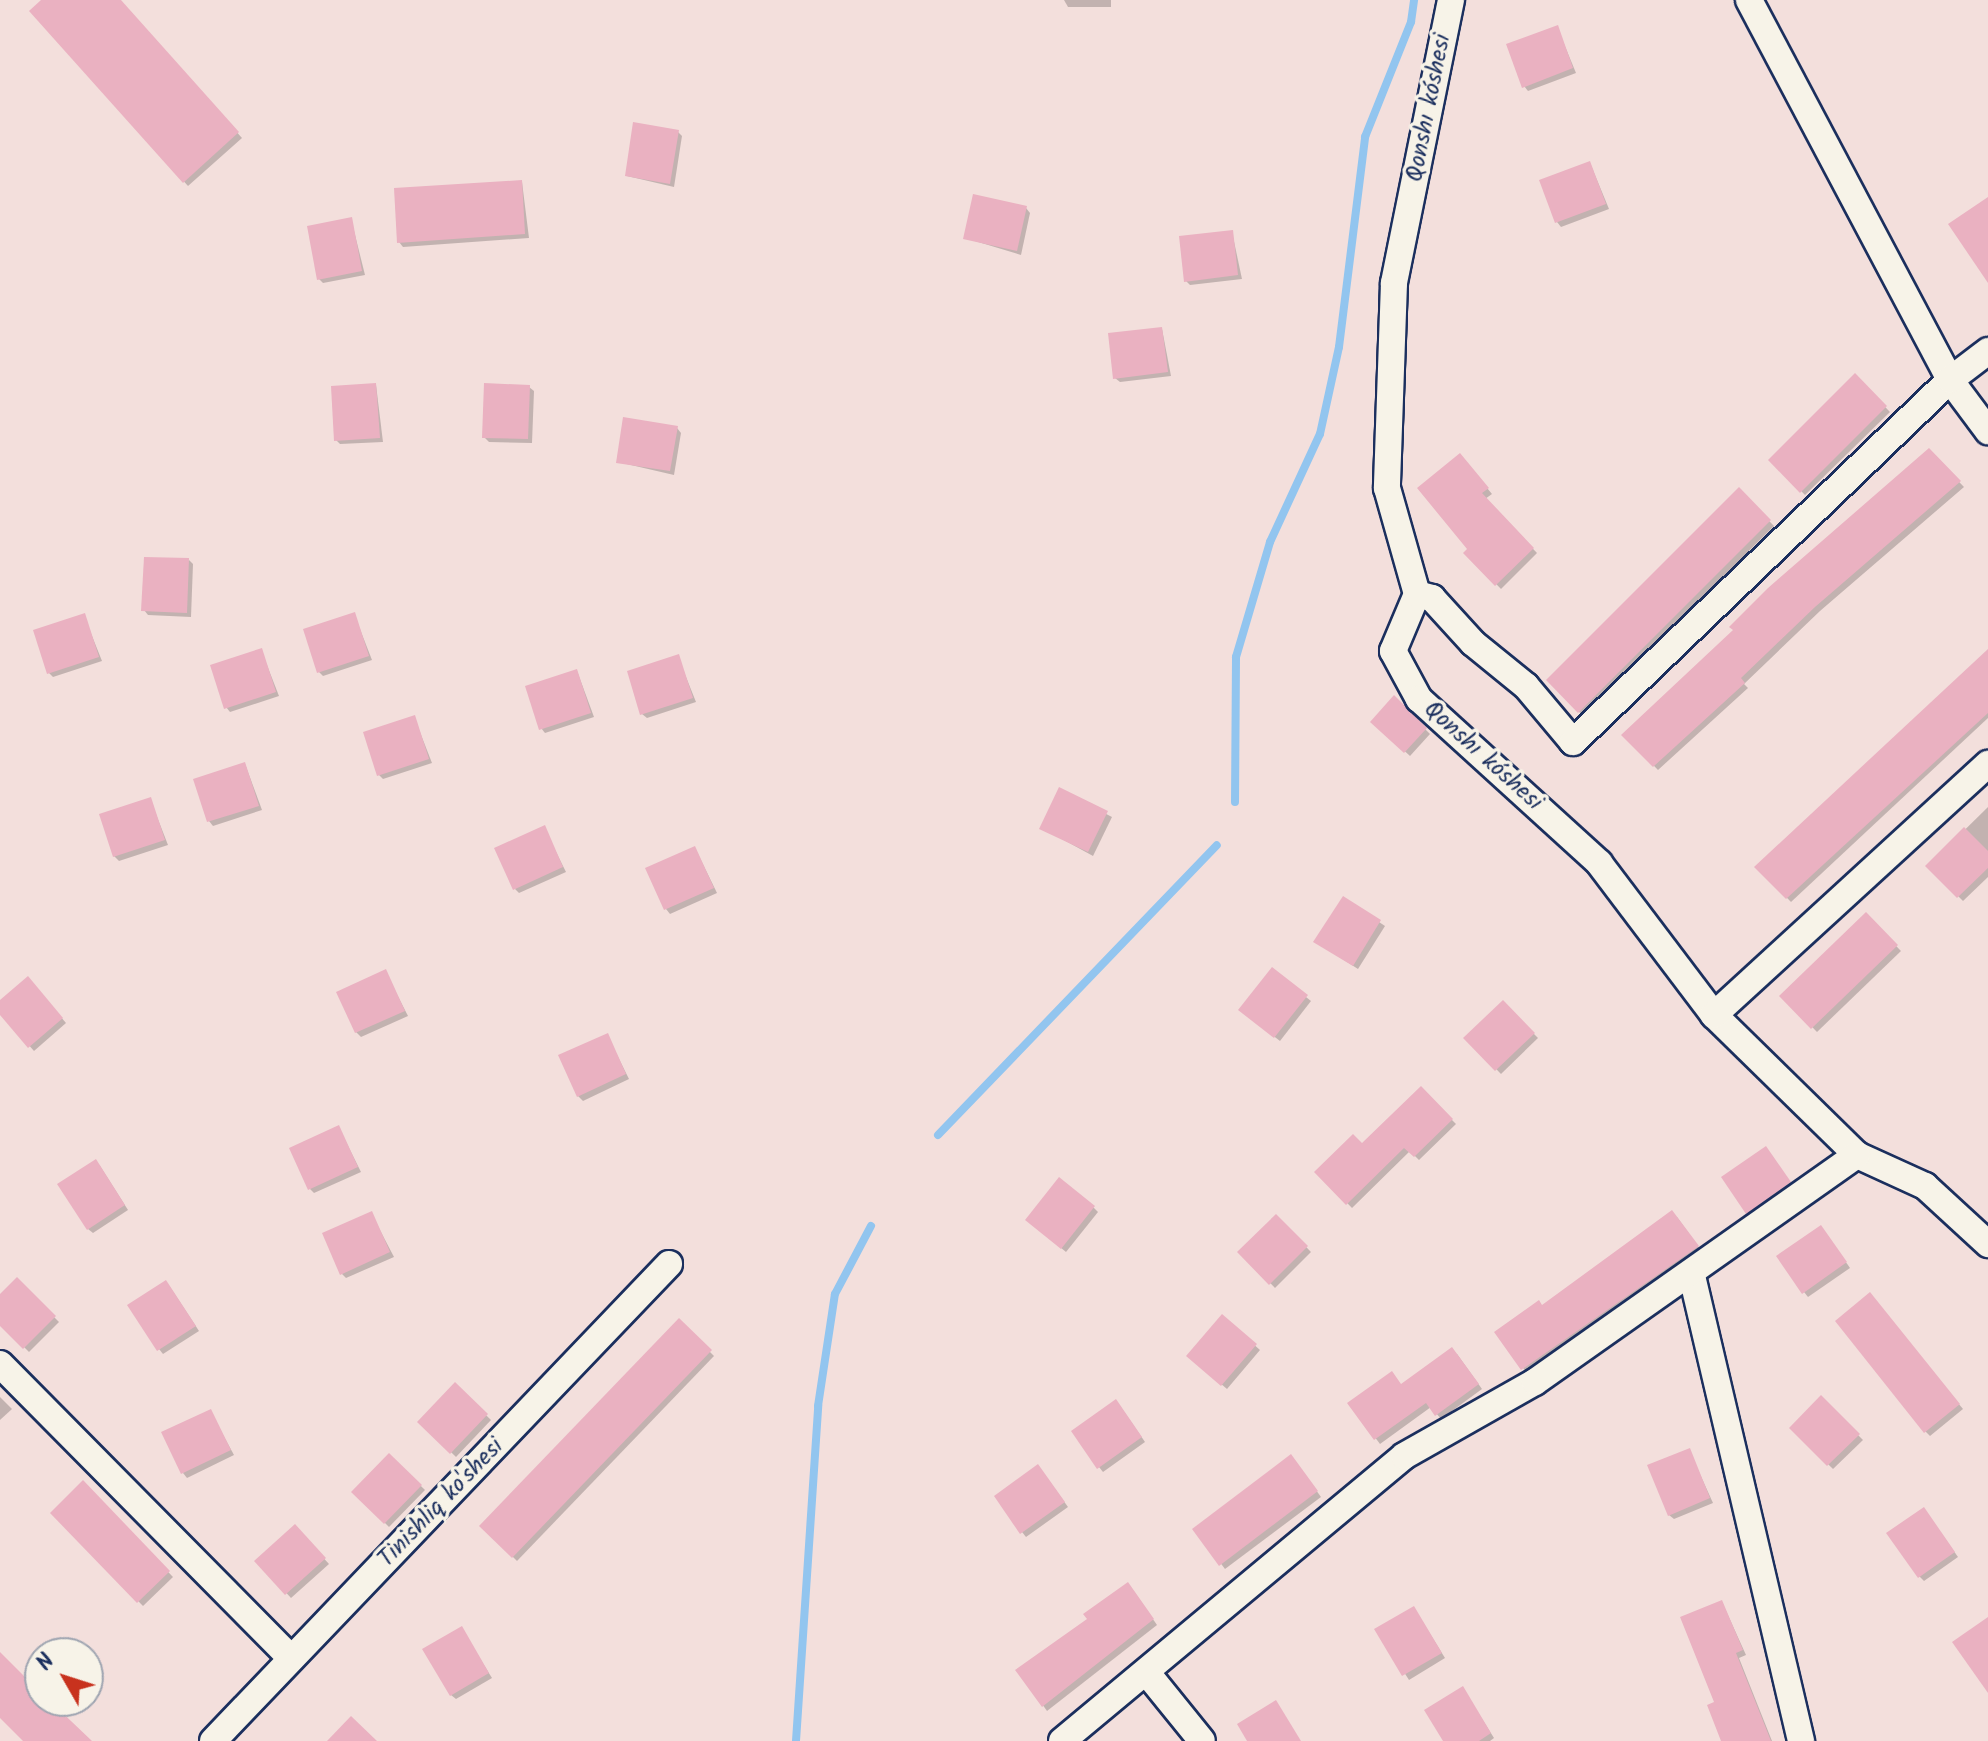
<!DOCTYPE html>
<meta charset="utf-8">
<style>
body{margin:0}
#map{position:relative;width:1988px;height:1741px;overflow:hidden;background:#f3dfdc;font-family:Kalam,sans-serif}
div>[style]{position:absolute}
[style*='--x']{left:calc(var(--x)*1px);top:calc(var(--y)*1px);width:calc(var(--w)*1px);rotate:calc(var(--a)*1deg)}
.shadow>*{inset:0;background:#0003}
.stream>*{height:8px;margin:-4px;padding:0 4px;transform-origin:4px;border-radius:4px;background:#92c5ef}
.building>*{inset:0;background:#eab1c1}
.roads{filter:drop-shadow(2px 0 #1b2f5e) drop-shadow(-2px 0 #1b2f5e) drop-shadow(0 2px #1b2f5e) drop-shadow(0 -2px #1b2f5e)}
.minor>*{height:26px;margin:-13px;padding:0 13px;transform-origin:13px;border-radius:13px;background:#f7f3e8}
span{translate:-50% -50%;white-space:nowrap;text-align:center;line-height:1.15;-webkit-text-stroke:7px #f7f3e8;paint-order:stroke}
.street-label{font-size:24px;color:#1b2f5e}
.north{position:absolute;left:24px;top:1637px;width:80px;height:80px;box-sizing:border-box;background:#f7f3e8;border:2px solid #9fa5b1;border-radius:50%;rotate:309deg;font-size:22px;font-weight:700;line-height:32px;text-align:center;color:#1b2f5e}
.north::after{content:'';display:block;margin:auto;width:28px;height:36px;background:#c8321e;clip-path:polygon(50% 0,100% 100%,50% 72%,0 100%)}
</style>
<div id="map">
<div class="shadow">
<div style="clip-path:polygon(44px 0,119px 0,242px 138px,188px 186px,31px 12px)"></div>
<div style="clip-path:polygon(1064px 0,1111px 0,1111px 7px,1068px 7px)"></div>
<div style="clip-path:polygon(1557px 27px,1576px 73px,1528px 91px,1524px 86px)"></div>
<div style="clip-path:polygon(678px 132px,682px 136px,674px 187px,627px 176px)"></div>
<div style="clip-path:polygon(1590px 163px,1609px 209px,1561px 227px,1557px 222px)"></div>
<div style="clip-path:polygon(522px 182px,529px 238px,403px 247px,399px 242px)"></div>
<div style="clip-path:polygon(1026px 208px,1030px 213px,1021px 255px,965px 238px)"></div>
<div style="clip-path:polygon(351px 219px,365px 275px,323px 283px,319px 279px)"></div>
<div style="clip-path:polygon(1232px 232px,1242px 279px,1190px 285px,1186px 281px)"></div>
<div style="clip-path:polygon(1162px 329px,1171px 376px,1120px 382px,1115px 378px)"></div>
<div style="clip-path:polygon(1855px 376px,1890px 412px,1805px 495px,1771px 460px)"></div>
<div style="clip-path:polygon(376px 385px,383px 442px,340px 444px,336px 440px)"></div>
<div style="clip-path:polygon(529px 387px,534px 391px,532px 443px,489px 442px,484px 437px)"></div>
<div style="clip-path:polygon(677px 428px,681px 433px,674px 475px,618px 462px)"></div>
<div style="clip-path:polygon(1929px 451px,1964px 487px,1820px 611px,1744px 684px,1748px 688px,1658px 770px,1624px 735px)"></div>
<div style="clip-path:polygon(1464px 460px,1492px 494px,1485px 499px,1537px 553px,1501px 589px,1466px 553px,1470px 549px)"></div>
<div style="clip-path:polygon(1739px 490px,1774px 526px,1583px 716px,1548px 680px)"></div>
<div style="clip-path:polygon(189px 560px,193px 564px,191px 617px,148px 615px,144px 610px)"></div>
<div style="clip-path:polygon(354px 614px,372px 660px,323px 676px,319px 672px)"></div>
<div style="clip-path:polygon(84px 616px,102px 661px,53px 677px,49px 673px)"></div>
<div style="clip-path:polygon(261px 650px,279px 696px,230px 712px,226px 707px)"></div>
<div style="clip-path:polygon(1988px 651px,1988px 718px,1791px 902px,1757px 867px)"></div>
<div style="clip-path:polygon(678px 657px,696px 702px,647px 718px,642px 714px)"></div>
<div style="clip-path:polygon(577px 671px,594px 717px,545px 733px,541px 728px)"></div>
<div style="clip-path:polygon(1394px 698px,1430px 734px,1410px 756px,1373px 722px)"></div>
<div style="clip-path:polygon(414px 717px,432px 763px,383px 779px,379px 775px)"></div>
<div style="clip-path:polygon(245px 764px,262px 810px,213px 826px,209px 821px)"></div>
<div style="clip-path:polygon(1060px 790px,1112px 817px,1093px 856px,1042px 828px)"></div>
<div style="clip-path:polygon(150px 799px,168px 845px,119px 861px,114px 856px)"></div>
<div style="clip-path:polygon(1988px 807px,1988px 877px,1963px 901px,1928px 866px)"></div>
<div style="clip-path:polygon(544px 828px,566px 872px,519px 893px,515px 889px)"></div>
<div style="clip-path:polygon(695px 848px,717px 893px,670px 914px,666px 909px)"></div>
<div style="clip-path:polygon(1343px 898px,1385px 926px,1358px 969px,1316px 942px)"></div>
<div style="clip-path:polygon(1866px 915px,1901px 951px,1817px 1032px,1782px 996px)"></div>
<div style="clip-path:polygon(1272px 970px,1311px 1001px,1280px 1041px,1245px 1014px)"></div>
<div style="clip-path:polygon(385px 971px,408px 1016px,361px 1037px,356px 1032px)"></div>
<div style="clip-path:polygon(32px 983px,66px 1023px,34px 1051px,0 1012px,0 1002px)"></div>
<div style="clip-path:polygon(1503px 1003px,1538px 1038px,1501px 1074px,1466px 1038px)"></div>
<div style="clip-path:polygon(607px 1035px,629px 1079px,583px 1101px,578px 1096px)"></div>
<div style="clip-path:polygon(1421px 1089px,1456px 1124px,1419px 1160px,1410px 1151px,1352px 1208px,1317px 1172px,1362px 1145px)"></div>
<div style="clip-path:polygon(339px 1128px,361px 1172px,314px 1193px,310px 1189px)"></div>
<div style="clip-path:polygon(1770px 1153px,1794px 1188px,1752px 1217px,1747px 1213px)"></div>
<div style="clip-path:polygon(100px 1166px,128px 1210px,93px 1233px,88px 1229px)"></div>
<div style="clip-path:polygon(1093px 1207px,1098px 1212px,1066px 1252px,1032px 1224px)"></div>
<div style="clip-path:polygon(371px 1213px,394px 1257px,346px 1278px,342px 1274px)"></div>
<div style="clip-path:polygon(1276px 1216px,1311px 1252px,1275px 1288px,1240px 1252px)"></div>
<div style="clip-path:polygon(1677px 1217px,1702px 1252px,1527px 1373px,1523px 1368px,1543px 1307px)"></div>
<div style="clip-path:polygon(1825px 1232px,1850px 1268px,1808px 1297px,1804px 1292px)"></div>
<div style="clip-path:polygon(17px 1280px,59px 1322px,29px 1352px,0 1323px,0 1297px)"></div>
<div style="clip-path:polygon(170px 1287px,199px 1331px,163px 1354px,159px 1349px)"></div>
<div style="clip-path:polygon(1873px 1300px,1963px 1409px,1930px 1436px,1925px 1431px)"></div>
<div style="clip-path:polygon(1223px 1317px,1260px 1350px,1227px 1389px,1193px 1360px)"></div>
<div style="clip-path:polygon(679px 1321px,714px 1356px,517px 1561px,482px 1526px)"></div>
<div style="clip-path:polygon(1457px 1354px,1482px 1389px,1441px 1419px,1431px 1407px,1380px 1444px,1350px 1404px,1402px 1386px)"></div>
<div style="clip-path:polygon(455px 1385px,491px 1420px,456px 1457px,420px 1422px)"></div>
<div style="clip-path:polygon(0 1397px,12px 1409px,0 1420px)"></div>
<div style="clip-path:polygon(1821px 1398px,1863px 1440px,1833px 1469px,1791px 1428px)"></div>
<div style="clip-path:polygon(1120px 1406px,1145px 1442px,1103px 1472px,1099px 1467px)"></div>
<div style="clip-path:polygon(210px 1411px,234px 1455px,187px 1478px,183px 1473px)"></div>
<div style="clip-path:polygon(1689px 1450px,1713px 1503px,1674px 1519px,1669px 1515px)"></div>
<div style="clip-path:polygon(390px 1456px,425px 1490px,389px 1527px,354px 1492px)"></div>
<div style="clip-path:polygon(1295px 1461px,1321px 1497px,1225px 1569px,1195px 1529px)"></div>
<div style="clip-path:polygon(1042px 1471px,1068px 1507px,1026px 1537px,1022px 1532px)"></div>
<div style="clip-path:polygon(83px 1483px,173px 1577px,143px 1606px,53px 1513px)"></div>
<div style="clip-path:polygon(1924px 1509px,1958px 1557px,1924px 1581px,1919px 1576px)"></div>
<div style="clip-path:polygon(295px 1527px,329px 1564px,291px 1598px,257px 1561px)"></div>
<div style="clip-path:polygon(1132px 1589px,1157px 1625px,1047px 1711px,1018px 1670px)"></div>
<div style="clip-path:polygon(1722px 1602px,1746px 1655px,1739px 1658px,1772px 1741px,1724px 1741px,1717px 1703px)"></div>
<div style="clip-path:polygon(1414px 1608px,1445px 1658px,1409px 1680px,1377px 1630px)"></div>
<div style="clip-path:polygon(461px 1628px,492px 1678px,456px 1699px,451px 1695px)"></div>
<div style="clip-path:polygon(1463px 1689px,1494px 1738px,1490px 1741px,1445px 1741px)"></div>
</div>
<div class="stream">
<div style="--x:1235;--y:802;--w:145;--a:-89.6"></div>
<div style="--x:1236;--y:657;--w:120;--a:-73.5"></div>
<div style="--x:1270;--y:542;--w:119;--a:-65.2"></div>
<div style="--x:1320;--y:434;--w:89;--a:-77.7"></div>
<div style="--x:1339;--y:347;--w:212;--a:-82.9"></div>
<div style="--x:1365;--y:137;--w:124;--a:-68.2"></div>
<div style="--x:1411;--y:22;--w:22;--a:-82"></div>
<div style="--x:938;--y:1135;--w:402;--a:-46.1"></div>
<div style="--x:796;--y:1741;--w:336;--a:-86.2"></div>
<div style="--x:818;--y:1406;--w:113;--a:-81.4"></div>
<div style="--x:835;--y:1294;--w:77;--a:-62.1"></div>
</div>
<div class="building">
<div style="clip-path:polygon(41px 0,121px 0,239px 132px,183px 183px,29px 11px)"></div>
<div style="clip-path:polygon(1558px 25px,1573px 68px,1522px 88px,1506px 44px)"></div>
<div style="clip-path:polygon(633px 122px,679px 130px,670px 184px,625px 176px)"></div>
<div style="clip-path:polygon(1590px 161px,1606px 204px,1555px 223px,1539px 180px)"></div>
<div style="clip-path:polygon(522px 180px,525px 234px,397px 243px,394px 188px)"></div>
<div style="clip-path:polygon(973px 194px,1027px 206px,1017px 251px,963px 239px)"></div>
<div style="clip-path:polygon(1988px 197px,1988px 283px,1948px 224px)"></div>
<div style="clip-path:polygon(352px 217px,362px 271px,317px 280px,307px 226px)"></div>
<div style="clip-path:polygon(1233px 230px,1238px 275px,1184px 282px,1179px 236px)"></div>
<div style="clip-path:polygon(1162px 327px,1168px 372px,1113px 379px,1108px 333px)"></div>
<div style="clip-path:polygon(1855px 373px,1887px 406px,1800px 493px,1768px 460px)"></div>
<div style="clip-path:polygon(376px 383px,380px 438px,334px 441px,331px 386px)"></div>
<div style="clip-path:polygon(484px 383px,530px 385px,528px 439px,482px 438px)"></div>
<div style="clip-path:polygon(623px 417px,678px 426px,670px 471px,616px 463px)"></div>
<div style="clip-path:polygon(1929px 448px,1961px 481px,1815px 607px,1741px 678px,1745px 683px,1653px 767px,1621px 735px,1733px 630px,1729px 627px,1768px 588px)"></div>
<div style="clip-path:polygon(1460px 453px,1489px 488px,1482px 493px,1534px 548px,1495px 586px,1463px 553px,1467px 549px,1417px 488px)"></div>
<div style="clip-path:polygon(1739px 487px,1771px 520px,1578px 713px,1546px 680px)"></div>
<div style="clip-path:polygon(144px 557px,189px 558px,187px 613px,141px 611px)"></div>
<div style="clip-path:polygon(355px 612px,369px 656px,317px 673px,303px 629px)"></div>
<div style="clip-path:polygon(85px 613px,99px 657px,47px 674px,33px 630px)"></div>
<div style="clip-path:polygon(262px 648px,276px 692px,224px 709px,210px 665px)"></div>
<div style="clip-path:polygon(1988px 649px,1988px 713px,1786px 899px,1754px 867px)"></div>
<div style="clip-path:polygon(679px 654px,693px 698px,640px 715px,627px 671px)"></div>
<div style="clip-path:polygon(577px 669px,591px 713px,539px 730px,525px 686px)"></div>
<div style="clip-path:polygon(1394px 695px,1427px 728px,1404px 753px,1370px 722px)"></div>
<div style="clip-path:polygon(415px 715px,429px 759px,377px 776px,363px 732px)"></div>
<div style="clip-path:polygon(245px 762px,259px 806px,207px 822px,193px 779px)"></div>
<div style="clip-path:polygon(1059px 787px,1108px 811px,1088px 852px,1039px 829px)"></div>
<div style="clip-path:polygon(151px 797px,165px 840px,113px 857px,99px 814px)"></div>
<div style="clip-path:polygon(545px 825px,563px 867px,513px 890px,494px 848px)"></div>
<div style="clip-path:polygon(1964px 827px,1988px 851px,1988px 868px,1957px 898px,1925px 866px)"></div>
<div style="clip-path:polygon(695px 846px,714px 888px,664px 910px,645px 868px)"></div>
<div style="clip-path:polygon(1343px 896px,1381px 920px,1353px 966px,1313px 942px)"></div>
<div style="clip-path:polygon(1866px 912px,1898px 945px,1811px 1029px,1779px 996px)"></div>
<div style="clip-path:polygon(1272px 967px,1308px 995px,1274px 1038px,1238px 1010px)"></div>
<div style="clip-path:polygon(386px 969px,405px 1011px,355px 1033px,336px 992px)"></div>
<div style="clip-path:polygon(28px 976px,63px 1018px,28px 1048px,0 1015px,0 1000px)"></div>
<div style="clip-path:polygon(1503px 1000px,1535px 1033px,1495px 1071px,1463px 1038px)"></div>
<div style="clip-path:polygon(608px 1033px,626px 1074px,577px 1097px,558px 1055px)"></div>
<div style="clip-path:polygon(1421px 1086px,1453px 1119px,1414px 1157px,1404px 1148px,1346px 1205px,1314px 1172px,1353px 1134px,1362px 1143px)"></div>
<div style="clip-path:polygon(339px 1125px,358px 1167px,308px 1190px,289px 1148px)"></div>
<div style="clip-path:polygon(1766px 1146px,1791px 1182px,1746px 1214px,1721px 1177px)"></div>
<div style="clip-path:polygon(96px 1159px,125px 1205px,87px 1230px,57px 1184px)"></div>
<div style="clip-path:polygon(1059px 1177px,1095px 1206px,1061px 1249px,1025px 1220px)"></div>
<div style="clip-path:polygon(1672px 1210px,1699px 1246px,1521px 1370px,1494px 1332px,1539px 1300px,1542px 1305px)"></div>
<div style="clip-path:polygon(372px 1211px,390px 1252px,340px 1275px,322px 1233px)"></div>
<div style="clip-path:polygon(1276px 1214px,1308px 1246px,1269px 1285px,1237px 1252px)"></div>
<div style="clip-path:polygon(1821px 1225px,1847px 1262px,1802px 1294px,1776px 1256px)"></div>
<div style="clip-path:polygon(17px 1277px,56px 1316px,23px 1349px,0 1326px,0 1294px)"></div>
<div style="clip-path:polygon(166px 1280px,196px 1326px,157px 1351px,127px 1305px)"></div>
<div style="clip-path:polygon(1870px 1292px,1960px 1404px,1924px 1433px,1835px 1321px)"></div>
<div style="clip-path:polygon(1222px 1314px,1257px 1344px,1221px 1386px,1186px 1356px)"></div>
<div style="clip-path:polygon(679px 1318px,712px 1350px,512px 1558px,479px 1526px)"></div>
<div style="clip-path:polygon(1452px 1347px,1479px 1384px,1435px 1416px,1426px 1403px,1374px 1440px,1347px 1403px,1392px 1371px,1401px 1384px)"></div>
<div style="clip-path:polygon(455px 1382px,488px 1414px,450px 1454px,417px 1422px)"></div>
<div style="clip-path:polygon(1821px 1395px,1860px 1434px,1827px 1466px,1789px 1428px)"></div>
<div style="clip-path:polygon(1116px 1399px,1142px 1437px,1097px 1469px,1071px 1431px)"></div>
<div style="clip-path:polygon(211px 1409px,231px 1450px,181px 1474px,161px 1432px)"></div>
<div style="clip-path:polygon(1690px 1448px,1710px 1498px,1668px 1516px,1647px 1465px)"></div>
<div style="clip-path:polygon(389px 1453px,422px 1485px,384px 1524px,351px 1492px)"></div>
<div style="clip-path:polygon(1291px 1454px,1318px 1491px,1219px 1566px,1192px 1529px)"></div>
<div style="clip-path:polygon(1038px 1464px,1065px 1502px,1020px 1534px,994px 1496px)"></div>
<div style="clip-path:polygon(83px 1480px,170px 1571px,137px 1603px,50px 1513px)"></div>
<div style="clip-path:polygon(1924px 1507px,1955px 1552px,1918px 1578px,1886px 1533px)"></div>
<div style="clip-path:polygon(295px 1524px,326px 1558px,285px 1595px,254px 1561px)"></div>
<div style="clip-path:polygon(1128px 1582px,1154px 1619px,1042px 1707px,1015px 1670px,1087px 1619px,1083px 1614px)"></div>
<div style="clip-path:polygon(1722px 1600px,1743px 1650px,1736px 1653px,1771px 1741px,1721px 1741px,1707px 1705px,1714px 1702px,1680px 1617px)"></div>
<div style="clip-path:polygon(1414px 1606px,1442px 1653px,1402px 1676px,1374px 1629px)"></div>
<div style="clip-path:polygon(1988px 1617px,1988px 1693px,1952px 1642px)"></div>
<div style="clip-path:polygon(462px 1626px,489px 1673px,450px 1696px,422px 1649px)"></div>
<div style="clip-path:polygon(0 1652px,40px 1692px,40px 1701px,50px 1701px,92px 1741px,23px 1741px,0 1718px)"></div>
<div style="clip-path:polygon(1463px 1686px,1491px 1733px,1479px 1741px,1443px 1741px,1424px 1710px)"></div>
<div style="clip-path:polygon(1276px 1700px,1301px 1741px,1247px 1741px,1237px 1724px)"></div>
<div style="clip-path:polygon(351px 1716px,377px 1741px,327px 1741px)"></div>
</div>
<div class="roads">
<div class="minor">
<div style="--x:1451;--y:0;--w:289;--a:101.4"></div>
<div style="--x:1394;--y:283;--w:205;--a:92"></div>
<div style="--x:1387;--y:488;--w:110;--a:74.2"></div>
<div style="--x:1417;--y:594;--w:62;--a:112.8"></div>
<div style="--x:1393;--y:651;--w:55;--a:61.6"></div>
<div style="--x:1419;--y:699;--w:244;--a:42.3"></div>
<div style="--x:1599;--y:863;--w:191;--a:52.9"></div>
<div style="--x:1714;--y:1015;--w:200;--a:44.4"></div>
<div style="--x:1857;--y:1155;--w:75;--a:24.5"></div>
<div style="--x:1925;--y:1186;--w:86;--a:42.6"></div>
<div style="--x:1749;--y:0;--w:430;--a:62.1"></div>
<div style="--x:1950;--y:380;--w:64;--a:53.3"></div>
<div style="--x:1417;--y:594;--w:16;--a:15"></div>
<div style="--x:1432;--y:598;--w:61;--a:47.7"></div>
<div style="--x:1473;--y:643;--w:68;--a:39.1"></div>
<div style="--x:1526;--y:686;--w:73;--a:50"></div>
<div style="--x:1573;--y:742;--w:523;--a:-43.84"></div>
<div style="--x:1950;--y:380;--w:48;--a:-37.3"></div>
<div style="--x:1714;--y:1015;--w:372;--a:-42.5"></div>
<div style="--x:1692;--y:1276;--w:478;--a:76.8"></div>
<div style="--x:0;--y:1364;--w:414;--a:45.3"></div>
<div style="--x:1147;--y:1673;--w:87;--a:51"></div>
<div style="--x:213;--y:1741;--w:660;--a:-46.29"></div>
<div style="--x:1062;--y:1741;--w:445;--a:-39.8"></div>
<div style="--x:1404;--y:1456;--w:150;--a:-29.5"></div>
<div style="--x:1535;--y:1382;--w:394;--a:-35.2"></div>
</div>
</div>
<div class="street-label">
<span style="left:1429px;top:108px;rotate:-79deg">Qonshı kóshesi</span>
<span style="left:1483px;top:756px;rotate:42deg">Qonshı kóshesi</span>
<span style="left:441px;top:1503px;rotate:-46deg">Tinishliq ko'shesi</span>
</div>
<div class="north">N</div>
</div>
